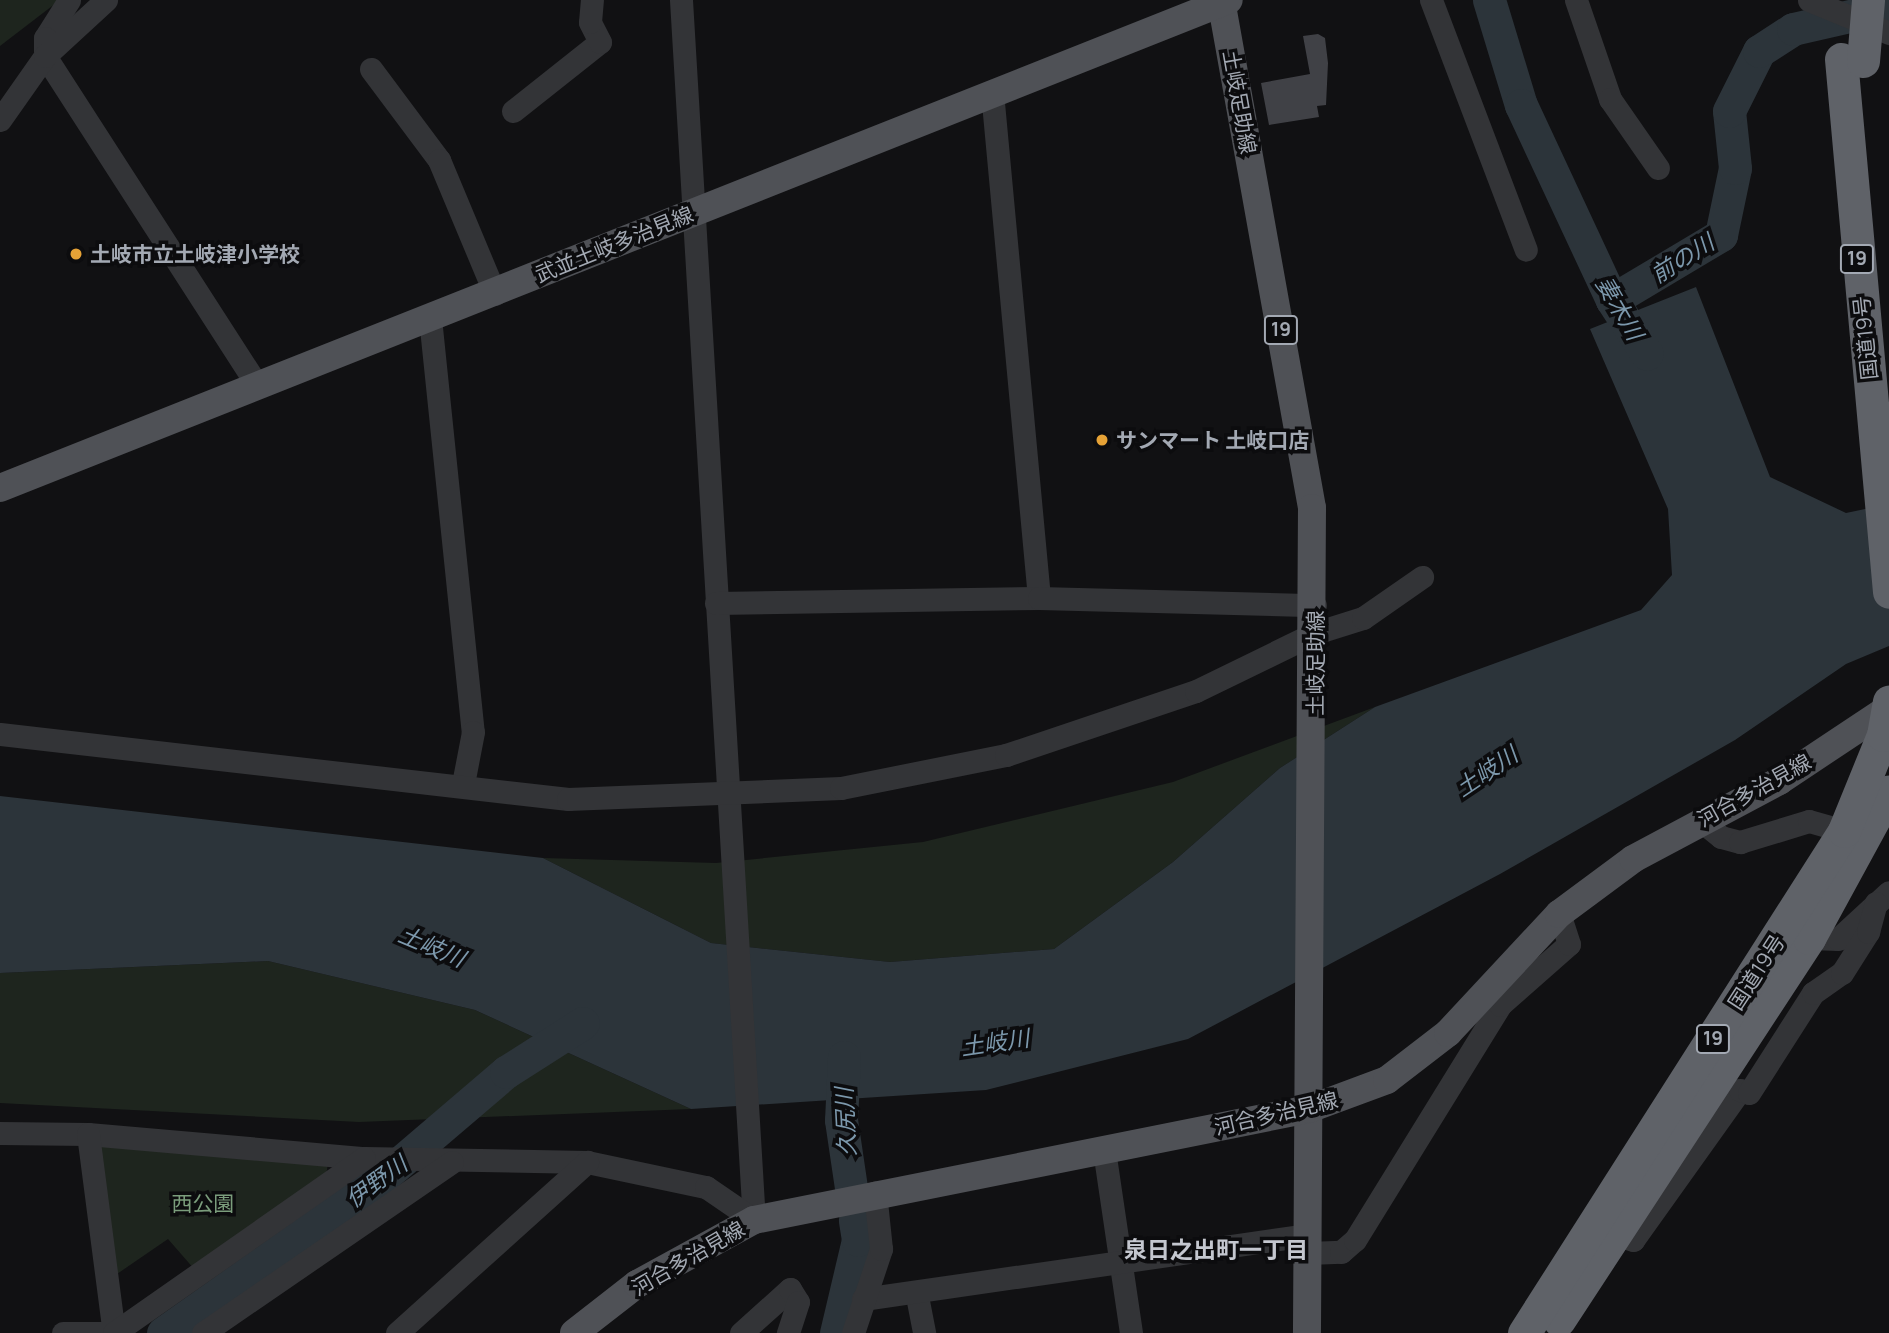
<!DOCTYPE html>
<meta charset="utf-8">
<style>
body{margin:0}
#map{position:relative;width:1889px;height:1333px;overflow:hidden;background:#111113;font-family:Manrope,"Noto Sans JP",sans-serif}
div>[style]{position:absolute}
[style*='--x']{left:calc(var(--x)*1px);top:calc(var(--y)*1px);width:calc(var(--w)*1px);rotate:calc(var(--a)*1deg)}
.green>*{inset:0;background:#1e251e}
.water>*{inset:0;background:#2c343a}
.river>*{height:33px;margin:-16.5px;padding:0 16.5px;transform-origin:16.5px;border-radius:16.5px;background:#2c343a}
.building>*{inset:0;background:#404146}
.minor>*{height:23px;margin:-11.5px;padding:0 11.5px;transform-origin:11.5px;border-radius:11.5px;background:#333437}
.major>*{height:28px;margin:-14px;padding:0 14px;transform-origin:14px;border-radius:14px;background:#4f5156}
.highway>*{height:33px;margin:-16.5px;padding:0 16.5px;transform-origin:16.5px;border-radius:16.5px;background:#5f6268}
.highway-bridge>*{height:33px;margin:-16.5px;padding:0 16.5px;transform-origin:16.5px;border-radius:16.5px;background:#5f6268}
.dots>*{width:19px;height:19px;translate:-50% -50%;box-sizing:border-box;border:4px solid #0c0c0e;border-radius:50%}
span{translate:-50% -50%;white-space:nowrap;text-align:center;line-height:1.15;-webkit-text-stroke:7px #0c0c0e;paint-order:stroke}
.shield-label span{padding:2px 5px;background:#0c0c0e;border:2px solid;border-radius:5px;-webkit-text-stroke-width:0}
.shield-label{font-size:19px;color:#a3a9b3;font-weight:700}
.street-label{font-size:21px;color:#a3a9b3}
.poi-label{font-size:21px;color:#a3a9b3;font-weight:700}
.left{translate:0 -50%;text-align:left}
.park-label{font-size:21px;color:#7b9d7c}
.water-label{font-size:23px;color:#7c98ac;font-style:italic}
.neighbourhood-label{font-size:23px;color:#c4c7cf;font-weight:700}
</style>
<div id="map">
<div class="green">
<div style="clip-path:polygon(0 0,60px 0,0 46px)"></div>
<div style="clip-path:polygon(1375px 707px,1280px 768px,1173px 862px,1054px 949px,890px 962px,711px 943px,543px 858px,716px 863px,923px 842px,1173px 782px)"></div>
<div style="clip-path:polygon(268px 961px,475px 1010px,691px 1109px,359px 1122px,0 1103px,0 973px)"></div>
<div style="clip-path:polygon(98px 1144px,328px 1163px,326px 1176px,195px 1270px,168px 1239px,117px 1274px)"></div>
</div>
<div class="water">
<div style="clip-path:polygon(1696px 287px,1770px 477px,1846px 513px,1889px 504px,1889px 646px,1846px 664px,1735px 740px,1500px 874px,1188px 1039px,986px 1090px,691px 1109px,475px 1010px,268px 961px,0 973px,0 796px,543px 858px,711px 943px,890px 962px,1054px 949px,1173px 862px,1280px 768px,1375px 707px,1641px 610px,1672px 575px,1668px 509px,1590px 329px)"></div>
</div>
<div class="river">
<div style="--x:1489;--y:0;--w:110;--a:73.1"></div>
<div style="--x:1521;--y:105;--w:215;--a:65"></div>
<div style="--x:1612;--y:300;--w:64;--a:57.1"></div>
<div style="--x:1612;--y:300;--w:127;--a:-30.8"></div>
<div style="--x:1721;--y:235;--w:68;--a:-78.2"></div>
<div style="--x:1735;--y:168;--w:57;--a:-96"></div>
<div style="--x:1729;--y:111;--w:67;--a:-63.4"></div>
<div style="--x:1759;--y:51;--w:40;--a:-32.9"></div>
<div style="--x:1793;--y:29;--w:98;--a:-12.9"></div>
<div style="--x:844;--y:1057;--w:63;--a:92.7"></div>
<div style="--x:841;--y:1120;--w:69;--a:81.6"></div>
<div style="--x:163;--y:1333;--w:270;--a:-35.3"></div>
<div style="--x:383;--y:1177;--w:162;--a:-40.5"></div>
<div style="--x:506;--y:1072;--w:91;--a:-32.5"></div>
<div style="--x:836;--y:1333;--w:96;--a:-76.7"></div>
<div style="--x:858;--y:1240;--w:20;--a:-99"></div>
</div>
<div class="building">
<div style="clip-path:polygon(1318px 34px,1325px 38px,1328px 63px,1326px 105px,1317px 106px,1319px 117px,1269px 125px,1261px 83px,1310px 74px,1303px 36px)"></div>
</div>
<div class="minor">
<div style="--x:69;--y:0;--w:45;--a:122.3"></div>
<div style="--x:45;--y:38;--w:18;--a:90"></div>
<div style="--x:45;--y:56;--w:390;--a:57.2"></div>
<div style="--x:681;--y:0;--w:1222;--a:86.58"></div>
<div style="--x:1431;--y:0;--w:267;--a:69.2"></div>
<div style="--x:1576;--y:0;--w:105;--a:71"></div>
<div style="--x:1610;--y:99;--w:84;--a:55.2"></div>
<div style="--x:1809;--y:0;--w:87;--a:22.4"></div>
<div style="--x:371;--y:69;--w:114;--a:53.2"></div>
<div style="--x:439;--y:160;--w:145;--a:67.3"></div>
<div style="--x:992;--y:92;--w:508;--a:84.69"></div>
<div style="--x:513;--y:111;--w:111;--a:-38.4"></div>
<div style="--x:600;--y:42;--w:22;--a:-117"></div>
<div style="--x:590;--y:22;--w:22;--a:-85"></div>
<div style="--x:0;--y:120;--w:78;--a:-54.9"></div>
<div style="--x:45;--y:56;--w:83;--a:-42.6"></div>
<div style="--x:430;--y:318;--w:416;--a:84.1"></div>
<div style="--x:473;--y:732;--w:53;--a:100.9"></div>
<div style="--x:716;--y:603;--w:323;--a:-0.9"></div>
<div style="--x:1039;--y:598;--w:276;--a:1.5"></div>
<div style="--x:0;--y:734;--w:572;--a:6.53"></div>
<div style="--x:568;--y:799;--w:273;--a:-2.3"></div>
<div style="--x:841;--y:788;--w:168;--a:-11.3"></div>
<div style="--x:1006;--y:755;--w:200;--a:-18.6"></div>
<div style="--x:1196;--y:691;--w:132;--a:-26"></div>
<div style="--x:1315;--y:633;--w:50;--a:-17.4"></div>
<div style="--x:1363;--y:618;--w:72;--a:-34.8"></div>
<div style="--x:1700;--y:820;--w:27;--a:39"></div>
<div style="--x:1721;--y:837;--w:20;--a:15"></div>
<div style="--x:1740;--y:842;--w:72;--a:-16.9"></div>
<div style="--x:1809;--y:821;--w:36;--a:16"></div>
<div style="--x:1809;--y:938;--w:29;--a:2"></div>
<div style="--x:1838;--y:939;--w:69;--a:-42.7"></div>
<div style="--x:0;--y:1133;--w:88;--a:0.7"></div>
<div style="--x:88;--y:1134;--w:277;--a:5"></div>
<div style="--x:364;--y:1158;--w:223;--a:1"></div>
<div style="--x:587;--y:1162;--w:122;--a:11.9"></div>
<div style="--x:706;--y:1187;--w:58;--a:34.5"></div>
<div style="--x:88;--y:1134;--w:201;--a:82.6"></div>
<div style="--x:1104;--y:1150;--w:185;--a:81.6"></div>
<div style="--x:1617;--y:1235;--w:17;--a:17"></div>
<div style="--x:1633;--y:1240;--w:184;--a:-54.5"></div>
<div style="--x:1740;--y:1090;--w:9;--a:18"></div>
<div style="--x:1749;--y:1093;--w:119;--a:-57.4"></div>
<div style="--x:1813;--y:993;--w:35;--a:-35"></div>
<div style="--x:1842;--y:973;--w:49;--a:-57.6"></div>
<div style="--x:1868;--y:932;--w:30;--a:-75"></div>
<div style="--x:1308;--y:1253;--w:33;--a:-2"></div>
<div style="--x:1341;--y:1252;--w:18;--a:-41"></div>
<div style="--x:1355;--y:1240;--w:276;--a:-58.3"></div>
<div style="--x:1500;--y:1005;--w:92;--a:-41.5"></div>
<div style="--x:1569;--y:944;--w:32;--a:-108"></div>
<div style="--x:917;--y:1296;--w:38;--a:79"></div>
<div style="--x:863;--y:1299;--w:450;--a:-8.2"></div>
<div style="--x:63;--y:1333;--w:50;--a:0"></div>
<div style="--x:114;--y:1333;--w:305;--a:-35"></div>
<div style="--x:203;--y:1333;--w:302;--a:-34.5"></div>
<div style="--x:397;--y:1333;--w:256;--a:-42"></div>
<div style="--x:741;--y:1333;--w:66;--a:-41.9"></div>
<div style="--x:790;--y:1289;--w:15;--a:58"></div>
<div style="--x:798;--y:1302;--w:33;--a:108"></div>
<div style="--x:853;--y:1333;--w:89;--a:-71.6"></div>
<div style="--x:881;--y:1249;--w:57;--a:-96"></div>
</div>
<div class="major">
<div style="--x:1221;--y:0;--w:516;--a:79.84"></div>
<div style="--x:1312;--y:508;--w:825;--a:90.35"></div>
<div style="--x:0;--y:488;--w:1322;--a:-21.66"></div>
<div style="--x:574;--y:1333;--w:80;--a:-37.9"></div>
<div style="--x:637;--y:1284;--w:133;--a:-28.7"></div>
<div style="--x:754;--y:1220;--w:566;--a:-11.31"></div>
<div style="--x:1309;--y:1109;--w:83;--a:-20.4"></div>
<div style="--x:1387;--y:1080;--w:77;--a:-37.6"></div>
<div style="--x:1448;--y:1033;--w:163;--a:-47"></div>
<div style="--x:1559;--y:914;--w:92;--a:-36.6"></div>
<div style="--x:1633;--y:859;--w:166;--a:-28.1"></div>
<div style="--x:1779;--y:781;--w:132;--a:-33.6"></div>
</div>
<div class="highway">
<div style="--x:1841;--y:59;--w:535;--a:84.85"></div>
<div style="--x:1559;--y:1320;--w:457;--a:-56.8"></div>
<div style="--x:1809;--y:938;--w:167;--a:-61.4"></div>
<div style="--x:1524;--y:1333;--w:595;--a:-57.48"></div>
<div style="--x:1844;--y:831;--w:104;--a:-67.9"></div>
</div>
<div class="highway-bridge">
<div style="--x:1863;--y:61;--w:61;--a:-85.3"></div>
<div style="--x:1883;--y:735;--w:34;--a:-80"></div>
</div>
<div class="dots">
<div style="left:76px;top:254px;background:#e6a236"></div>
<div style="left:1102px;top:440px;background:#e6a236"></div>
</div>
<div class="shield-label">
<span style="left:1857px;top:259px">19</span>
<span style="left:1281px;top:330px">19</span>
<span style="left:1713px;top:1039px">19</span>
</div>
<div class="street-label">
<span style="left:1240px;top:102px;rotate:80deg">土岐足助線</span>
<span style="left:614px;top:244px;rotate:-22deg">武並土岐多治見線</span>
<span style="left:1865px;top:338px;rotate:-96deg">国道19号</span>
<span style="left:1315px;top:663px;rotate:-90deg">土岐足助線</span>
<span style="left:1754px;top:790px;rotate:-29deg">河合多治見線</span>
<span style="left:1756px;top:972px;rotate:-57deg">国道19号</span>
<span style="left:1276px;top:1113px;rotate:-13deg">河合多治見線</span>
<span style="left:688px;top:1258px;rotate:-30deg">河合多治見線</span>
</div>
<div class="poi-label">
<span class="left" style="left:90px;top:254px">土岐市立土岐津小学校</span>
<span class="left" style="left:1116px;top:440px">サンマート 土岐口店</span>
</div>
<div class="park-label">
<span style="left:203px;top:1203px">西公園</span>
</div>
<div class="water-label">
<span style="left:1682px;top:258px;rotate:-32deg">前の川</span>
<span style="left:1620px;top:308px;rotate:60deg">妻木川</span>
<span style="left:1486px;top:771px;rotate:-34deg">土岐川</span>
<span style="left:432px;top:946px;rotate:23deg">土岐川</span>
<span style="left:995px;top:1042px;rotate:-8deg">土岐川</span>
<span style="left:845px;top:1122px;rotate:-93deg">久尻川</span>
<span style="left:376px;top:1181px;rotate:-36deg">伊野川</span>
</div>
<div class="neighbourhood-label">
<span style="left:1216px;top:1249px">泉日之出町一丁目</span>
</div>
</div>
